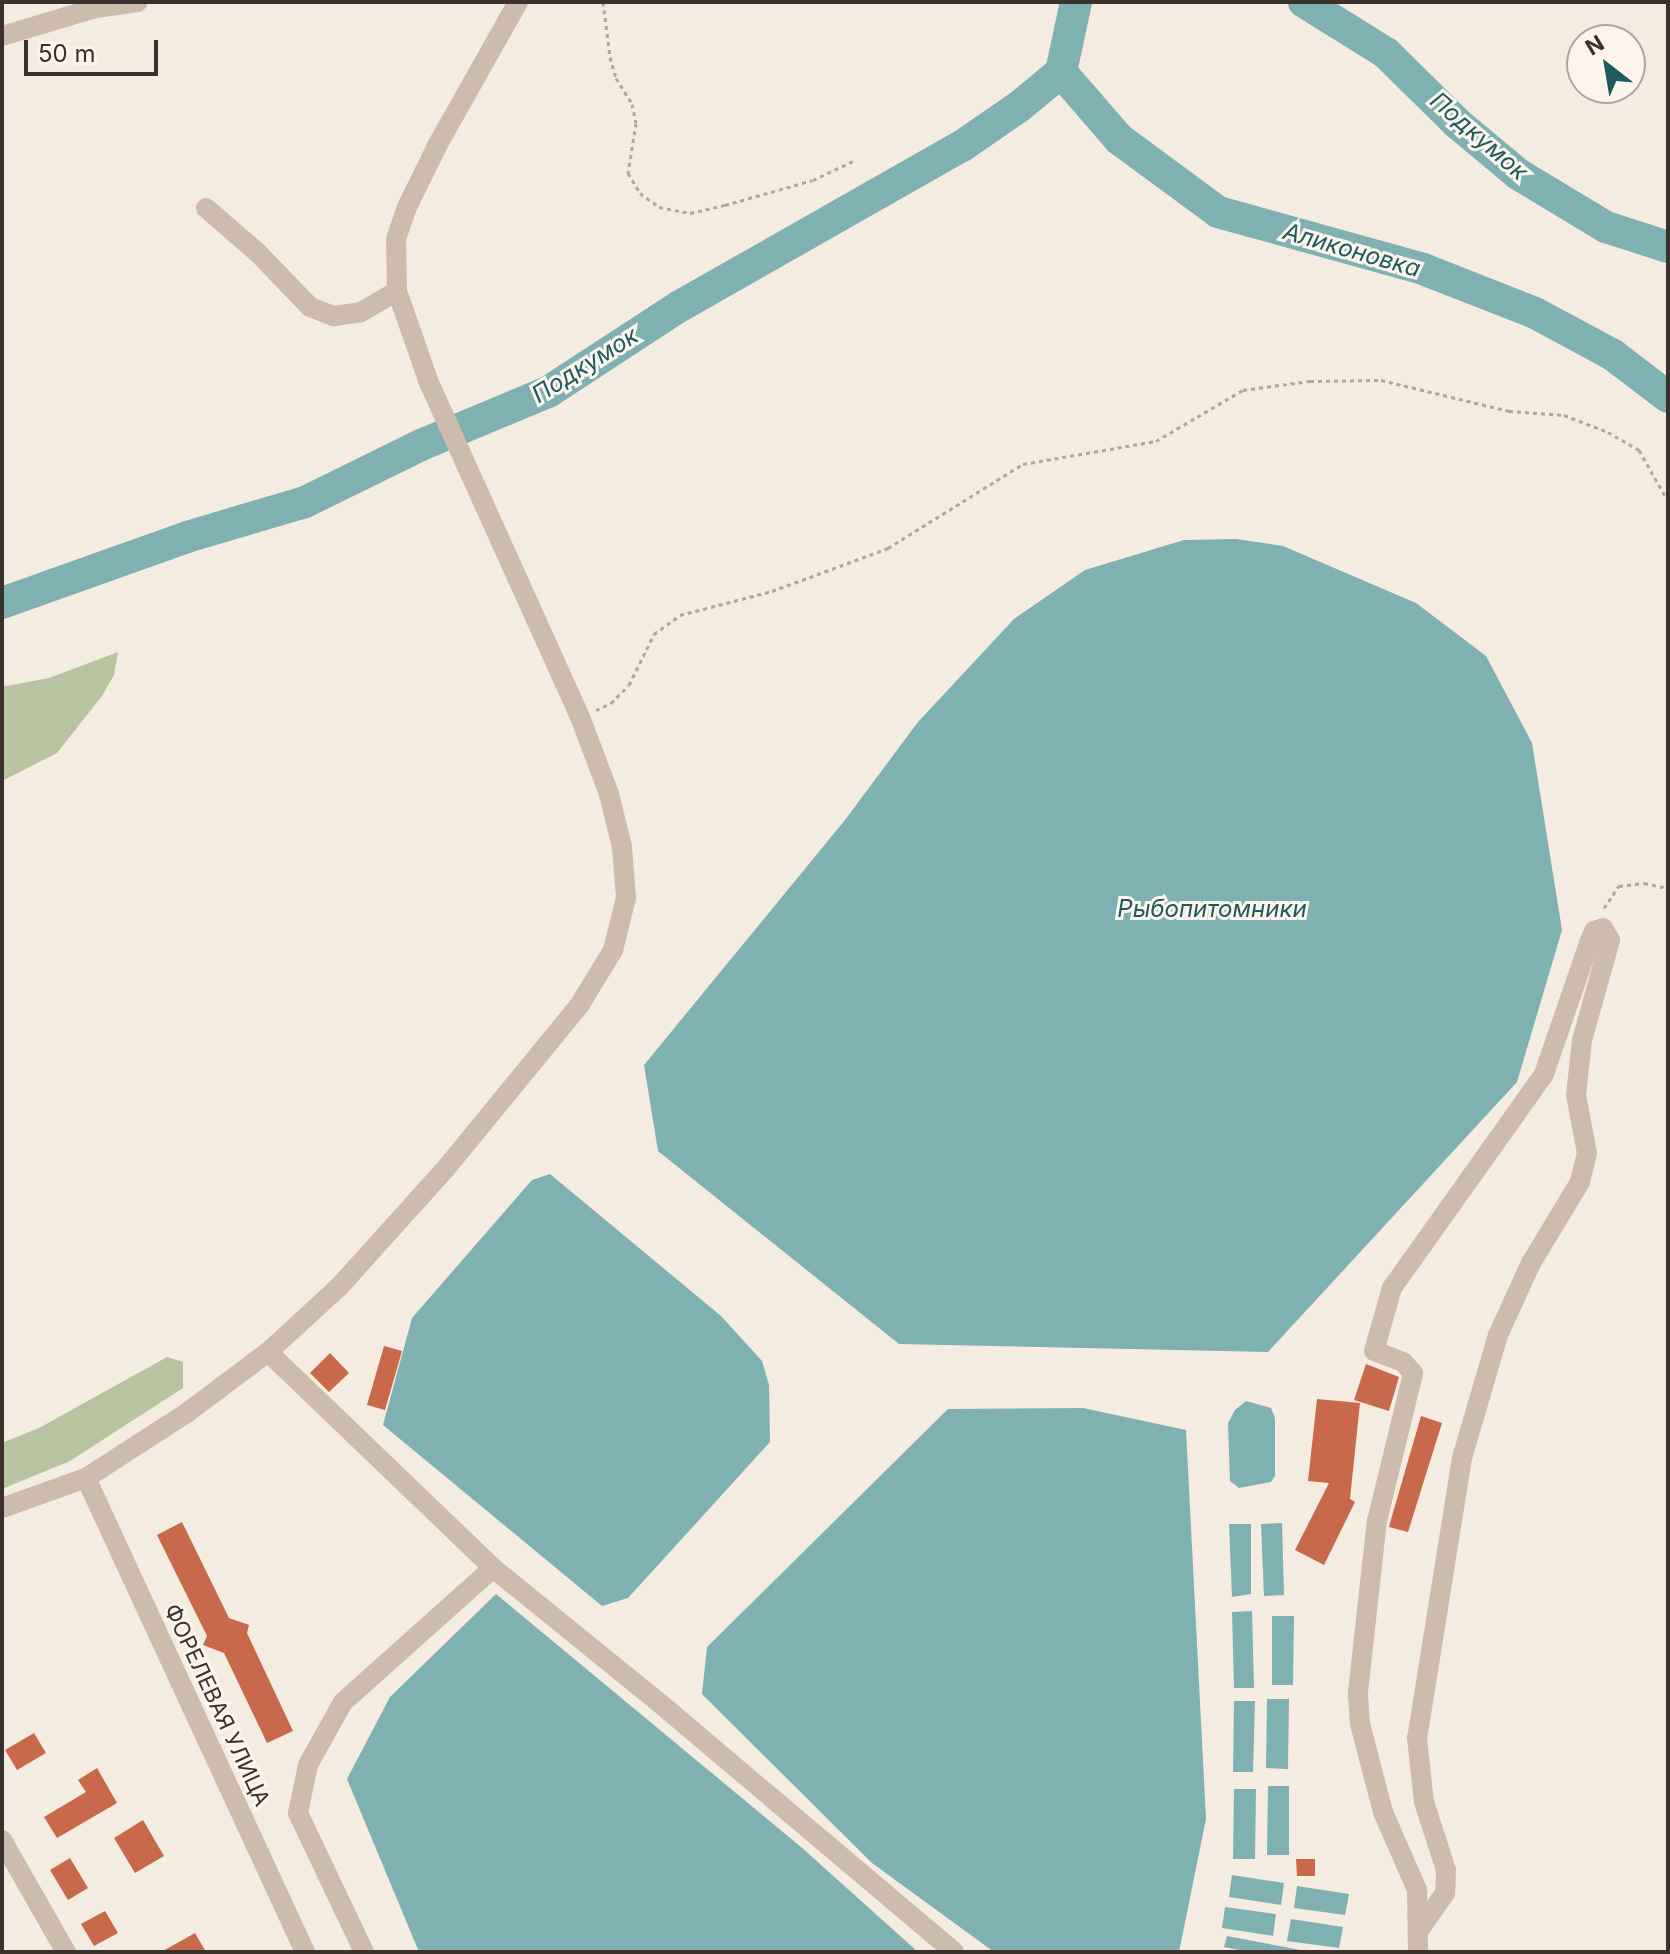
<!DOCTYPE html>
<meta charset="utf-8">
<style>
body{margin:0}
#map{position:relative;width:1670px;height:1954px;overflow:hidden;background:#f4ebe1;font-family:Inter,sans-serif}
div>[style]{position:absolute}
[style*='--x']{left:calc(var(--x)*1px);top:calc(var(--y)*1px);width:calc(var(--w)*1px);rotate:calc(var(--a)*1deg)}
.green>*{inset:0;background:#b8c4a0}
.water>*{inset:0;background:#7fb0b2}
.river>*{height:32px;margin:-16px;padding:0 16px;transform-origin:16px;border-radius:16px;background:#7fb0b2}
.building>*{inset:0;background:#c8694b}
.path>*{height:3px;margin-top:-1.5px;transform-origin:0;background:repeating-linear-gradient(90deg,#b9a596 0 4px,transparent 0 8px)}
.minor>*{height:20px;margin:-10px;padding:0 10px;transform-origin:10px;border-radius:10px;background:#cdbbac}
span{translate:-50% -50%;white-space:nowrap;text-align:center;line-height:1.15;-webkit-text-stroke:6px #fbf5ee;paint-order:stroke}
.street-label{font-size:22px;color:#3b302b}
.water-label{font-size:24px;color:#1f5a5e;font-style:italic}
.frame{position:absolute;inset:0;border:4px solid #3b302b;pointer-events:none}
.north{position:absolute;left:1566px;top:24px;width:80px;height:80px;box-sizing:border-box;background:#fbf5ee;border:2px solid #aea6a0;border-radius:50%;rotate:329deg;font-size:22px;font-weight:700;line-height:32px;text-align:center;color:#3b302b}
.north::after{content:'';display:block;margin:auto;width:28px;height:36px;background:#1f5a5e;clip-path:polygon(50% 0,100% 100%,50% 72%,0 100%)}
.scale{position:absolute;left:24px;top:40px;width:134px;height:36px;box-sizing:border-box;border:4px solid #3b302b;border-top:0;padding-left:10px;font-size:24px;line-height:28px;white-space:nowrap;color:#3b302b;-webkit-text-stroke:6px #fbf5ee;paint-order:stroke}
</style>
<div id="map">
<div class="green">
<div style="clip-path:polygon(118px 652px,114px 675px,102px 696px,57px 753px,2px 781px,2px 687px,49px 678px)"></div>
<div style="clip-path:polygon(167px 1357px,183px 1362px,183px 1388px,70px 1461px,2px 1489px,2px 1443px,39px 1428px)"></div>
</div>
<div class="water">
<div style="clip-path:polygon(1236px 539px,1283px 546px,1416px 603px,1486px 656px,1532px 743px,1562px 930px,1517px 1082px,1268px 1352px,899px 1344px,658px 1151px,644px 1065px,845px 820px,918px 722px,1014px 619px,1085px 570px,1184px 540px)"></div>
<div style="clip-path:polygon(550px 1174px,721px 1316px,762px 1361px,769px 1385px,770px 1442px,628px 1598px,602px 1606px,383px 1425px,412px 1318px,532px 1180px)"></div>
<div style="clip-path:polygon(1246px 1401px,1271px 1408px,1275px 1418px,1275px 1476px,1271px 1482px,1239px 1488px,1230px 1481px,1228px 1423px,1235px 1410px)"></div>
<div style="clip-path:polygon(1083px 1408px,1186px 1430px,1206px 1819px,1179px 1952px,994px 1952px,872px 1863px,702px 1694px,707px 1647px,948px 1409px)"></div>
<div style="clip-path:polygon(1282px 1523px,1284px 1595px,1264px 1596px,1261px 1524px)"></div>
<div style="clip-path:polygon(1229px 1524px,1251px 1524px,1251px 1594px,1232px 1597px)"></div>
<div style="clip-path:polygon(496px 1594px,801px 1847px,918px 1952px,419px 1952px,347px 1779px,390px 1697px)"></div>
<div style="clip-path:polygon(1252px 1611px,1254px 1688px,1234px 1688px,1232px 1612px)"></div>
<div style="clip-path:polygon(1272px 1616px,1294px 1616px,1293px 1685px,1272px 1685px)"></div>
<div style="clip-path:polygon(1267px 1699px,1289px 1699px,1288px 1769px,1266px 1768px)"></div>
<div style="clip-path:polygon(1234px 1701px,1255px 1701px,1253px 1772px,1233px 1772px)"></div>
<div style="clip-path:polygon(1268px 1786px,1289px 1786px,1289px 1855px,1267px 1855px)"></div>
<div style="clip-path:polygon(1234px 1789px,1256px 1789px,1255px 1859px,1233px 1859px)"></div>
<div style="clip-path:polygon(1232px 1875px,1284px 1883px,1281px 1905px,1229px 1897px)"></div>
<div style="clip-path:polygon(1297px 1886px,1349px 1894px,1345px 1915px,1294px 1908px)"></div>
<div style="clip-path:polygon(1225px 1907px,1276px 1914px,1273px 1936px,1222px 1928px)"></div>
<div style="clip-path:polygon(1291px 1919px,1343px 1927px,1339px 1948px,1287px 1941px)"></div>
<div style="clip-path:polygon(1227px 1936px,1311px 1952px,1249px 1952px,1224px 1947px)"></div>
</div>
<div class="river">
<div style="--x:1304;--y:2;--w:97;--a:31.9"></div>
<div style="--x:1386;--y:53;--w:100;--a:44.6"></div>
<div style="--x:1457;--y:123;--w:80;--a:39.9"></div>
<div style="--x:1518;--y:174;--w:103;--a:31.1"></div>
<div style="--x:1606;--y:227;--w:65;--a:17.9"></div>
<div style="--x:1061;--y:72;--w:89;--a:49.1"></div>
<div style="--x:1119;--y:139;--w:123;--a:36.4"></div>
<div style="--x:1218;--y:212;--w:213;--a:15.5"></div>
<div style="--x:1423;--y:269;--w:120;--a:21.4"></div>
<div style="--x:1535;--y:313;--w:89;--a:28.3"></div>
<div style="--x:1613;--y:355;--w:69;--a:37.4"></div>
<div style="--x:2;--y:603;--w:196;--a:-19.6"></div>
<div style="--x:187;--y:537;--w:123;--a:-16.5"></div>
<div style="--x:305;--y:502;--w:129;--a:-26.2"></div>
<div style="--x:421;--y:445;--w:138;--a:-22.7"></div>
<div style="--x:548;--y:392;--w:158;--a:-33.1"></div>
<div style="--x:680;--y:306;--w:324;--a:-29.6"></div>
<div style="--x:962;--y:146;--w:70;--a:-34.6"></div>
<div style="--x:1020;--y:106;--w:53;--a:-39.7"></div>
<div style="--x:1061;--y:72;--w:72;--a:-77.9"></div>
</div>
<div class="building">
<div style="clip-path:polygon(384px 1346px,402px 1351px,385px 1410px,367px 1405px)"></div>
<div style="clip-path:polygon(330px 1353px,349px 1373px,329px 1392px,310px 1373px)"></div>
<div style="clip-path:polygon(1366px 1364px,1399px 1377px,1389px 1411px,1354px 1400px)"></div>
<div style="clip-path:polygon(1317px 1399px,1360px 1403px,1350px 1499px,1355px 1502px,1324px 1565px,1295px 1550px,1329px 1483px,1308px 1481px)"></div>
<div style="clip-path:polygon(1421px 1416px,1442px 1423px,1408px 1532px,1389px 1527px,1390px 1523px)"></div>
<div style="clip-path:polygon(182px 1522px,229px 1618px,249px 1625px,247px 1633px,293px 1731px,267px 1743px,224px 1653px,203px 1645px,207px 1636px,157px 1535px)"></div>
<div style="clip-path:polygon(34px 1733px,46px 1753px,17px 1770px,5px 1750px)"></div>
<div style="clip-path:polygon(97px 1768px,117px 1803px,57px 1838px,44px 1817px,86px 1792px,78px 1780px)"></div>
<div style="clip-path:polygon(143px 1820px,164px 1856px,135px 1873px,114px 1838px)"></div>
<div style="clip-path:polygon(70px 1858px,88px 1888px,68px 1900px,50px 1870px)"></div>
<div style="clip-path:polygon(1296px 1859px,1315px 1859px,1315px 1876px,1297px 1876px)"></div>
<div style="clip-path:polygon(105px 1911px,118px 1933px,94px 1946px,81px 1924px)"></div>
<div style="clip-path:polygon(195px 1933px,206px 1952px,161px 1952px)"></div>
</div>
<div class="path">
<div style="--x:603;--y:2;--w:55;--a:82.7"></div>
<div style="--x:610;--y:57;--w:22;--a:74"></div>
<div style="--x:616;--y:78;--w:31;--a:58"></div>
<div style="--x:632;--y:104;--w:19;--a:78"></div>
<div style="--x:636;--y:123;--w:51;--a:99.1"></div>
<div style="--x:628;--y:173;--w:23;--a:59"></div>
<div style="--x:640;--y:193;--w:24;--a:36"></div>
<div style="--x:659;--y:207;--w:32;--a:11"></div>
<div style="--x:690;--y:213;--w:36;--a:-13"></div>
<div style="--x:725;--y:205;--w:91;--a:-15.9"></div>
<div style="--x:813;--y:180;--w:44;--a:-25.4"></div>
<div style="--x:596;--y:710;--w:17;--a:-25"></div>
<div style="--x:611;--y:703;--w:25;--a:-45"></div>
<div style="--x:629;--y:685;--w:57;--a:-63.9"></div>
<div style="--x:654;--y:634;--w:32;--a:-36"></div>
<div style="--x:680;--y:615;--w:95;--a:-14.6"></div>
<div style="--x:772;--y:591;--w:124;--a:-20.3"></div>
<div style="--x:888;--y:548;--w:159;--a:-31.9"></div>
<div style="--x:1023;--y:464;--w:135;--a:-9.8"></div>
<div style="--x:1156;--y:441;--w:101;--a:-30.4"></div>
<div style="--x:1243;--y:390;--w:68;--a:-7.7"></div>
<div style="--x:1310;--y:381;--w:71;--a:-0.8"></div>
<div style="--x:1381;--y:380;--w:132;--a:13.6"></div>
<div style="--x:1509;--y:411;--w:55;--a:4.2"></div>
<div style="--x:1564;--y:415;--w:47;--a:21.1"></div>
<div style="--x:1608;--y:432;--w:36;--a:30"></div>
<div style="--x:1639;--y:450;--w:59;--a:60.4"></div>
<div style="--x:1604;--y:908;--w:27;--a:-56"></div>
<div style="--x:1619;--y:886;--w:25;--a:-7"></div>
<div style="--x:1644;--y:883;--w:25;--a:12"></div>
</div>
<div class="minor">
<div style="--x:2;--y:36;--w:98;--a:-16.6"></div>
<div style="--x:96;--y:8;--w:42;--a:-8.1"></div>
<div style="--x:206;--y:208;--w:69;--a:40.9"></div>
<div style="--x:258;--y:253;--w:75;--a:46.1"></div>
<div style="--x:310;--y:307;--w:26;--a:21"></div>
<div style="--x:334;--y:316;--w:27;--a:-8"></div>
<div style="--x:361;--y:312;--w:42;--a:-30.3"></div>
<div style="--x:268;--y:1352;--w:312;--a:43.8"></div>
<div style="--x:493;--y:1568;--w:201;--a:138.2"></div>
<div style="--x:343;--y:1702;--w:72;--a:119.1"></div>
<div style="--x:308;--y:1765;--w:49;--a:101.8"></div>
<div style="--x:298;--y:1813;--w:154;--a:64.6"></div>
<div style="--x:86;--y:1478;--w:522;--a:65.2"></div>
<div style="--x:2;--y:1508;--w:89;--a:-19.7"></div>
<div style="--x:86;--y:1478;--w:121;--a:-32.9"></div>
<div style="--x:188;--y:1412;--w:100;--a:-36.9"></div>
<div style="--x:268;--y:1352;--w:96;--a:-42.5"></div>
<div style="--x:339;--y:1287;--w:161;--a:-48"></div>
<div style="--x:447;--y:1167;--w:208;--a:-50.7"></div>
<div style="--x:579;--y:1006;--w:66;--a:-58.7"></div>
<div style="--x:613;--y:950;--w:54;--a:-76"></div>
<div style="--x:626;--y:898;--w:51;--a:-94.5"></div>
<div style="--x:622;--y:847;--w:55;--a:-103.8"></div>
<div style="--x:609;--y:794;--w:82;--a:-110.6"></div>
<div style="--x:580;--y:717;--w:370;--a:-114.3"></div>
<div style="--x:428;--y:380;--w:94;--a:-109.2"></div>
<div style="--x:397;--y:291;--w:52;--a:-91.1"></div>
<div style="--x:396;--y:239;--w:34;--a:-71"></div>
<div style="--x:407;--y:207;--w:70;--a:-63.8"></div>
<div style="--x:438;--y:144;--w:163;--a:-60.6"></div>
<div style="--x:493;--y:1568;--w:210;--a:39"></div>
<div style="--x:656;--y:1700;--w:390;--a:40.2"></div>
<div style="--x:2;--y:1840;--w:129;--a:60.3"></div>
<div style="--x:1418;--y:1952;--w:62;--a:-90.9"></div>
<div style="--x:1417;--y:1890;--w:85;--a:-113.6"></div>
<div style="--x:1383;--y:1812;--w:91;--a:-104.6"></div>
<div style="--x:1360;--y:1724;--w:32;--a:-94"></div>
<div style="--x:1358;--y:1692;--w:172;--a:-83.7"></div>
<div style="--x:1377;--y:1521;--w:152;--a:-76.3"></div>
<div style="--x:1413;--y:1373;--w:15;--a:-132"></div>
<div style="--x:1403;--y:1362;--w:31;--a:-159"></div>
<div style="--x:1374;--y:1351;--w:66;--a:-74.1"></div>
<div style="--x:1392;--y:1288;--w:262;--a:-54.6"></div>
<div style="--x:1544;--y:1074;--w:139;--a:-71"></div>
<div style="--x:1589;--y:943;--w:13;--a:-67"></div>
<div style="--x:1594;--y:931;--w:9;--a:-18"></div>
<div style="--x:1603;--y:928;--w:14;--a:60"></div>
<div style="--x:1610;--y:940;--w:104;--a:105.6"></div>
<div style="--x:1582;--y:1040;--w:55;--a:96.2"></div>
<div style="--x:1576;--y:1095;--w:59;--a:79.3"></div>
<div style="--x:1587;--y:1153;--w:30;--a:104"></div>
<div style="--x:1580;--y:1182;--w:95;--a:121.2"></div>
<div style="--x:1531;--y:1263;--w:79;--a:114.6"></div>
<div style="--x:1498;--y:1335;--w:128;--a:106.3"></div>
<div style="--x:1462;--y:1458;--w:284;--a:99.1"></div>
<div style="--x:1417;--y:1738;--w:64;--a:83.8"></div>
<div style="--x:1424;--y:1802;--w:71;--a:72.1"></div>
<div style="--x:1446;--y:1870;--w:23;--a:92"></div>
<div style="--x:1445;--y:1893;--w:44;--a:124.8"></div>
</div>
<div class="street-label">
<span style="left:217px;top:1705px;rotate:65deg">ФОРЕЛЕВАЯ УЛИЦА</span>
</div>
<div class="water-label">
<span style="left:1479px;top:136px;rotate:41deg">Подкумок</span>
<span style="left:1352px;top:250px;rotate:16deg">Аликоновка</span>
<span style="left:585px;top:365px;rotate:-32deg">Подкумок</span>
<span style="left:1212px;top:909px">Рыбопитомники</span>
</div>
<div class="frame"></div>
<div class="north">N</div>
<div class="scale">50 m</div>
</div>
